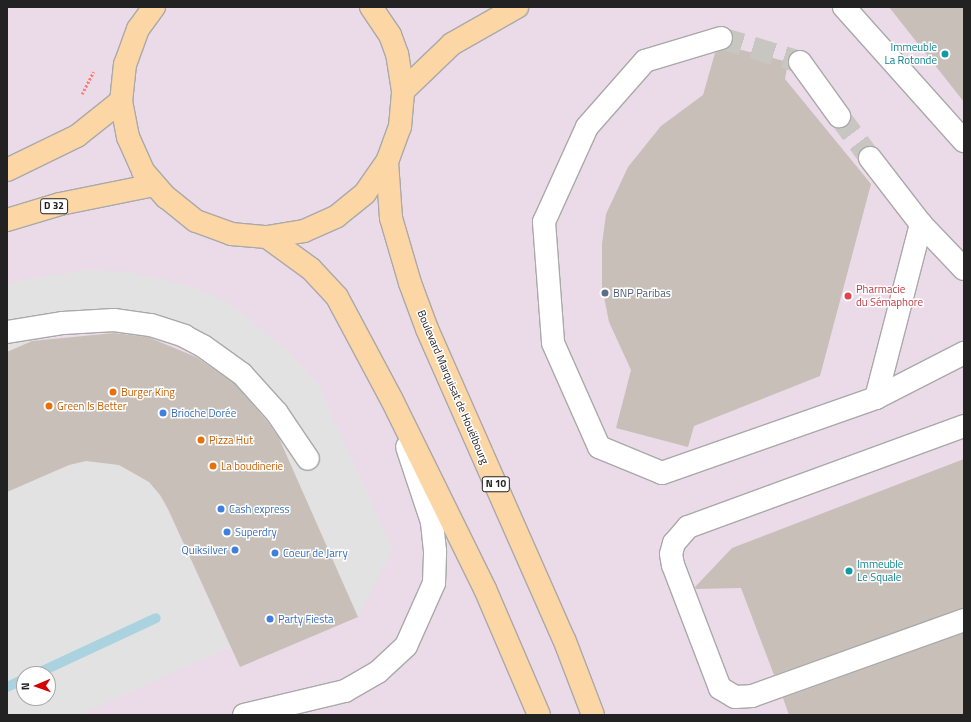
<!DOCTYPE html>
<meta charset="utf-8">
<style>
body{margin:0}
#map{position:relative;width:971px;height:722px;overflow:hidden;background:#f2efe9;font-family:"Titillium Web",sans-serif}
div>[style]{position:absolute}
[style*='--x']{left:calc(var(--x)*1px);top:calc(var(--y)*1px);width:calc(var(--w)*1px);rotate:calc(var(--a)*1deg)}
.industrial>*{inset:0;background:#ebdbe8}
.parking>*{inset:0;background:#e2e2e2}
.stream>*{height:10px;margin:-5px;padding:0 5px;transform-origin:5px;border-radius:5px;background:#aad3df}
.building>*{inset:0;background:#c7bfb8}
.minor-tunnel>*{height:22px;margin-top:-11px;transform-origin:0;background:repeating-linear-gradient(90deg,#c8c6c1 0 22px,transparent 0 33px)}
.path>*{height:2.5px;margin-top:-1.25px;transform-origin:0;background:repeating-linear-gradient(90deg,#fa8072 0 2px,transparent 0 4px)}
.roads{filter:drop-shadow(1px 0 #a9a9a9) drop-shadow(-1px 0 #a9a9a9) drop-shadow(0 1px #a9a9a9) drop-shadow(0 -1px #a9a9a9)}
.minor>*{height:22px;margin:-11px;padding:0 11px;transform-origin:11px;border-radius:11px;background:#fff}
.major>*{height:22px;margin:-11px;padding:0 11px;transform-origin:11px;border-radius:11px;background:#fcd6a4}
.dots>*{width:11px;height:11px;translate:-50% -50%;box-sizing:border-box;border:2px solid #fff;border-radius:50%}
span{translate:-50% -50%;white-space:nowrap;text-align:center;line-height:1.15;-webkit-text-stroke:3px #fff;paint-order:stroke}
.shield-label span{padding:1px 3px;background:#fff;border:1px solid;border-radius:3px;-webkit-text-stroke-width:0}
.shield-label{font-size:10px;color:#222;font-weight:700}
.culture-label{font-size:11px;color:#0d838f}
.right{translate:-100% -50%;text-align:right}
.left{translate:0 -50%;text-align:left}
.health-label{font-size:11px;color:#be3a42}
.service-label{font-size:11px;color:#4e5e75}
.street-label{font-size:11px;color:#222}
.food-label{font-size:11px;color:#c56008}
.shop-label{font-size:11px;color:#366cbe}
.frame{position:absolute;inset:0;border:8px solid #222;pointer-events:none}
.north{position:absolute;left:16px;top:666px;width:40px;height:40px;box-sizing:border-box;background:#fff;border:1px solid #a7a7a7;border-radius:50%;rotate:268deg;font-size:11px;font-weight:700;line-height:16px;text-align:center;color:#222}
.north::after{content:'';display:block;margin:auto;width:14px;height:18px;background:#d40000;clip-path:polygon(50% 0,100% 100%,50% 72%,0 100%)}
</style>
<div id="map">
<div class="industrial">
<div style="clip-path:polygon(evenodd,7px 7px,964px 7px,964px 715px,7px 715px,7px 7px,24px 674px,48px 674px,48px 698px,24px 698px,24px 674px)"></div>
</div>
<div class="parking">
<div style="clip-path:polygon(86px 270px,122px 271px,161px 279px,196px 288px,230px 304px,288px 351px,317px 383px,393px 550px,358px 617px,268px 416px,213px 359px,140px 328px,60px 331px,7px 352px,7px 287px,22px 280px)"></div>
<div style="clip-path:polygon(evenodd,86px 461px,119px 465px,149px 482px,160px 495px,230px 647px,79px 715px,7px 715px,7px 492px,69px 465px,86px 461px,24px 674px,48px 674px,48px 698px,24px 698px,24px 674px)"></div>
</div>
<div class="stream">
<div style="--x:36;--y:674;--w:132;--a:-25"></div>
<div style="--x:7;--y:687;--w:19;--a:-25"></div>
</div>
<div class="building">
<div style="clip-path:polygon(889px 7px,964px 7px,964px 102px)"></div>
<div style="clip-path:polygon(730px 47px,788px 62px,785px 79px,871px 184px,820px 376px,694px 426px,688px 447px,616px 428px,631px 370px,609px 322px,602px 287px,602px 244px,606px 214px,628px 167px,661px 126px,703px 95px,715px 53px)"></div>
<div style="clip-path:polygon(114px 333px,148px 337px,196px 357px,234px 383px,267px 421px,279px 438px,358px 617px,240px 667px,168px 509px,160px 495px,149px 482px,119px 465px,86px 461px,69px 465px,7px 492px,7px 352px,32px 341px)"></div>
<div style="clip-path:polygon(964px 459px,964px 608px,774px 675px,741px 588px,696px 589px,695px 587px,732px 548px)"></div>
<div style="clip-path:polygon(964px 633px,964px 715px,789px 715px,783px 698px)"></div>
</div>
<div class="minor-tunnel">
<div style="--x:721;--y:38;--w:83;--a:16.9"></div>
<div style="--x:839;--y:116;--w:52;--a:53.6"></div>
</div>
<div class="path">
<div style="--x:82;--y:94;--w:25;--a:-63"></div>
</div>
<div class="roads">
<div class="minor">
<div style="--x:844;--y:7;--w:180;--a:48.2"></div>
<div style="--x:721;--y:38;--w:79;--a:163.2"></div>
<div style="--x:645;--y:61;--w:88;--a:131.3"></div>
<div style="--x:587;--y:127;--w:104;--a:114.4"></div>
<div style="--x:544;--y:222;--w:121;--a:85.7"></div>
<div style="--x:553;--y:343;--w:114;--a:66.1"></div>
<div style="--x:599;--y:447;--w:68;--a:22.4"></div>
<div style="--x:662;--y:473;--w:227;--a:-19.3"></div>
<div style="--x:876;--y:398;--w:99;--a:-27.1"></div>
<div style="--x:800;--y:62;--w:67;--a:54.2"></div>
<div style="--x:870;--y:158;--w:83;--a:52.3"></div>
<div style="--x:921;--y:224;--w:62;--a:46.3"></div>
<div style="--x:7;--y:332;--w:57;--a:-9.1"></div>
<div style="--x:63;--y:323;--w:51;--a:-3.4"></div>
<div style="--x:114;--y:320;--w:37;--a:8"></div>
<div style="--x:151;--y:325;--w:35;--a:18"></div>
<div style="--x:184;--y:336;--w:21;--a:28"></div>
<div style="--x:203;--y:346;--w:48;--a:35.7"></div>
<div style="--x:242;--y:374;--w:52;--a:48.1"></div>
<div style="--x:277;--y:413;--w:55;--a:56"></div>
<div style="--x:876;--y:398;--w:180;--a:-75.5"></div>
<div style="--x:964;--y:426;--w:294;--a:159.9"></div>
<div style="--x:688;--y:527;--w:21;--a:131"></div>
<div style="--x:674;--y:543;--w:11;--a:105"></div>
<div style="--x:671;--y:554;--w:11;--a:80"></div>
<div style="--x:673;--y:565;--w:132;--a:69.1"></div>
<div style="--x:720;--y:688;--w:17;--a:31"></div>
<div style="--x:735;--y:697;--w:17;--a:-3"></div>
<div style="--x:752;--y:696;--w:225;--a:-19.7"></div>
<div style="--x:244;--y:715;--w:104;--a:-13.4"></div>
<div style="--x:345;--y:691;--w:38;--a:-30"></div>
<div style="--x:378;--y:672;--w:38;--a:-43"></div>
<div style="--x:406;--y:646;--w:69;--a:-66"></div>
<div style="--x:434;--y:583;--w:32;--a:-88"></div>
<div style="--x:435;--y:551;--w:29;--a:-96"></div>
<div style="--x:432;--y:522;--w:79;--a:-108.4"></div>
</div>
<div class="major">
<div style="--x:154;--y:7;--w:27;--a:126"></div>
<div style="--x:138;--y:29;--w:37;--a:110"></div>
<div style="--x:125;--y:64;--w:37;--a:96"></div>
<div style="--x:121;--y:101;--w:37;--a:79"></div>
<div style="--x:128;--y:137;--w:37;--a:66"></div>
<div style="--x:143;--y:171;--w:35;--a:49"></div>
<div style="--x:166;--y:197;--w:38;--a:39"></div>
<div style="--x:196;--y:221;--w:37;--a:20"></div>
<div style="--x:231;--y:234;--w:36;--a:5"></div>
<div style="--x:267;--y:237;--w:37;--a:-9"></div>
<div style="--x:304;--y:231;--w:36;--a:-24"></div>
<div style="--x:337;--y:216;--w:36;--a:-39"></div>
<div style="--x:365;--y:193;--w:38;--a:-55"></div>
<div style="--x:387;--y:162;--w:37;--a:-70"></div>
<div style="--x:400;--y:127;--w:36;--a:-85"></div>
<div style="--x:403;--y:91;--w:37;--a:-99"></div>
<div style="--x:397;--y:54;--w:20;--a:-110"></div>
<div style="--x:390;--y:35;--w:34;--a:-124"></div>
<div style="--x:403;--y:91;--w:68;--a:-43.8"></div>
<div style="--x:452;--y:44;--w:75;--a:-29.6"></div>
<div style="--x:387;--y:162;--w:56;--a:85.9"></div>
<div style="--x:391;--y:218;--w:68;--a:73.7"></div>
<div style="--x:410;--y:283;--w:49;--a:69.7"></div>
<div style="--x:427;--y:329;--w:339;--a:66.2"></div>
<div style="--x:564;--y:639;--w:81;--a:69.1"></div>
<div style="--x:7;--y:170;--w:78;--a:-25.9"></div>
<div style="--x:77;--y:136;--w:56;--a:-38.5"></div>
<div style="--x:7;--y:220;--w:55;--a:-16.8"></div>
<div style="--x:60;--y:204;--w:96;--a:-11.4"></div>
<div style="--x:267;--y:237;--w:54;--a:36"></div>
<div style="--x:311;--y:269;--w:38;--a:47"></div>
<div style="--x:337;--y:297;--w:117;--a:61.9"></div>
<div style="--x:392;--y:400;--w:211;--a:63.8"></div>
<div style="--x:485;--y:589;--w:137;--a:66.8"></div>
</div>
</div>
<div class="dots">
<div style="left:945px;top:54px;background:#0f9aa8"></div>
<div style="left:605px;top:293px;background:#5c6f8a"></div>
<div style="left:848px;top:296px;background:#e0444e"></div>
<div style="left:113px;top:392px;background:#e8710a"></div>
<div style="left:49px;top:406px;background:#e8710a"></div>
<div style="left:163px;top:413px;background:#3f7fe0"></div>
<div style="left:201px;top:440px;background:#e8710a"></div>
<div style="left:213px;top:466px;background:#e8710a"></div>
<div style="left:221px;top:509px;background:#3f7fe0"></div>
<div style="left:227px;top:532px;background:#3f7fe0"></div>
<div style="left:235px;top:550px;background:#3f7fe0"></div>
<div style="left:275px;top:553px;background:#3f7fe0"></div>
<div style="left:849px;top:571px;background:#0f9aa8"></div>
<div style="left:270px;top:619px;background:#3f7fe0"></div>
</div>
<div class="shield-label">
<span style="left:54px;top:206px">D 32</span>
<span style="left:496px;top:484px">N 10</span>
</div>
<div class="culture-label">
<span class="right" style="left:937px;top:54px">Immeuble<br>La Rotonde</span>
<span class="left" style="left:857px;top:571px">Immeuble<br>Le Squale</span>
</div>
<div class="health-label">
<span class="left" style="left:856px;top:296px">Pharmacie<br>du Sémaphore</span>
</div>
<div class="service-label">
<span class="left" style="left:613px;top:293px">BNP Paribas</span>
</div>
<div class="street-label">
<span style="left:453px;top:387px;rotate:67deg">Boulevard Marquisat de Houëlbourg</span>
</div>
<div class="food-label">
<span class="left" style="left:121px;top:392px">Burger King</span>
<span class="left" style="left:57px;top:406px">Green Is Better</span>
<span class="left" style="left:209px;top:440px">Pizza Hut</span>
<span class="left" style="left:221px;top:466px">La boudinerie</span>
</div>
<div class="shop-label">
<span class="left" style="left:171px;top:413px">Brioche Dorée</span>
<span class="left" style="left:229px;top:509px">Cash express</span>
<span class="left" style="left:235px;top:532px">Superdry</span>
<span class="right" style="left:227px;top:550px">Quiksilver</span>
<span class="left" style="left:283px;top:553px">Coeur de Jarry</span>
<span class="left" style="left:278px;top:619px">Party Fiesta</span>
</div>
<div class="frame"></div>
<div class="north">N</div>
</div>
